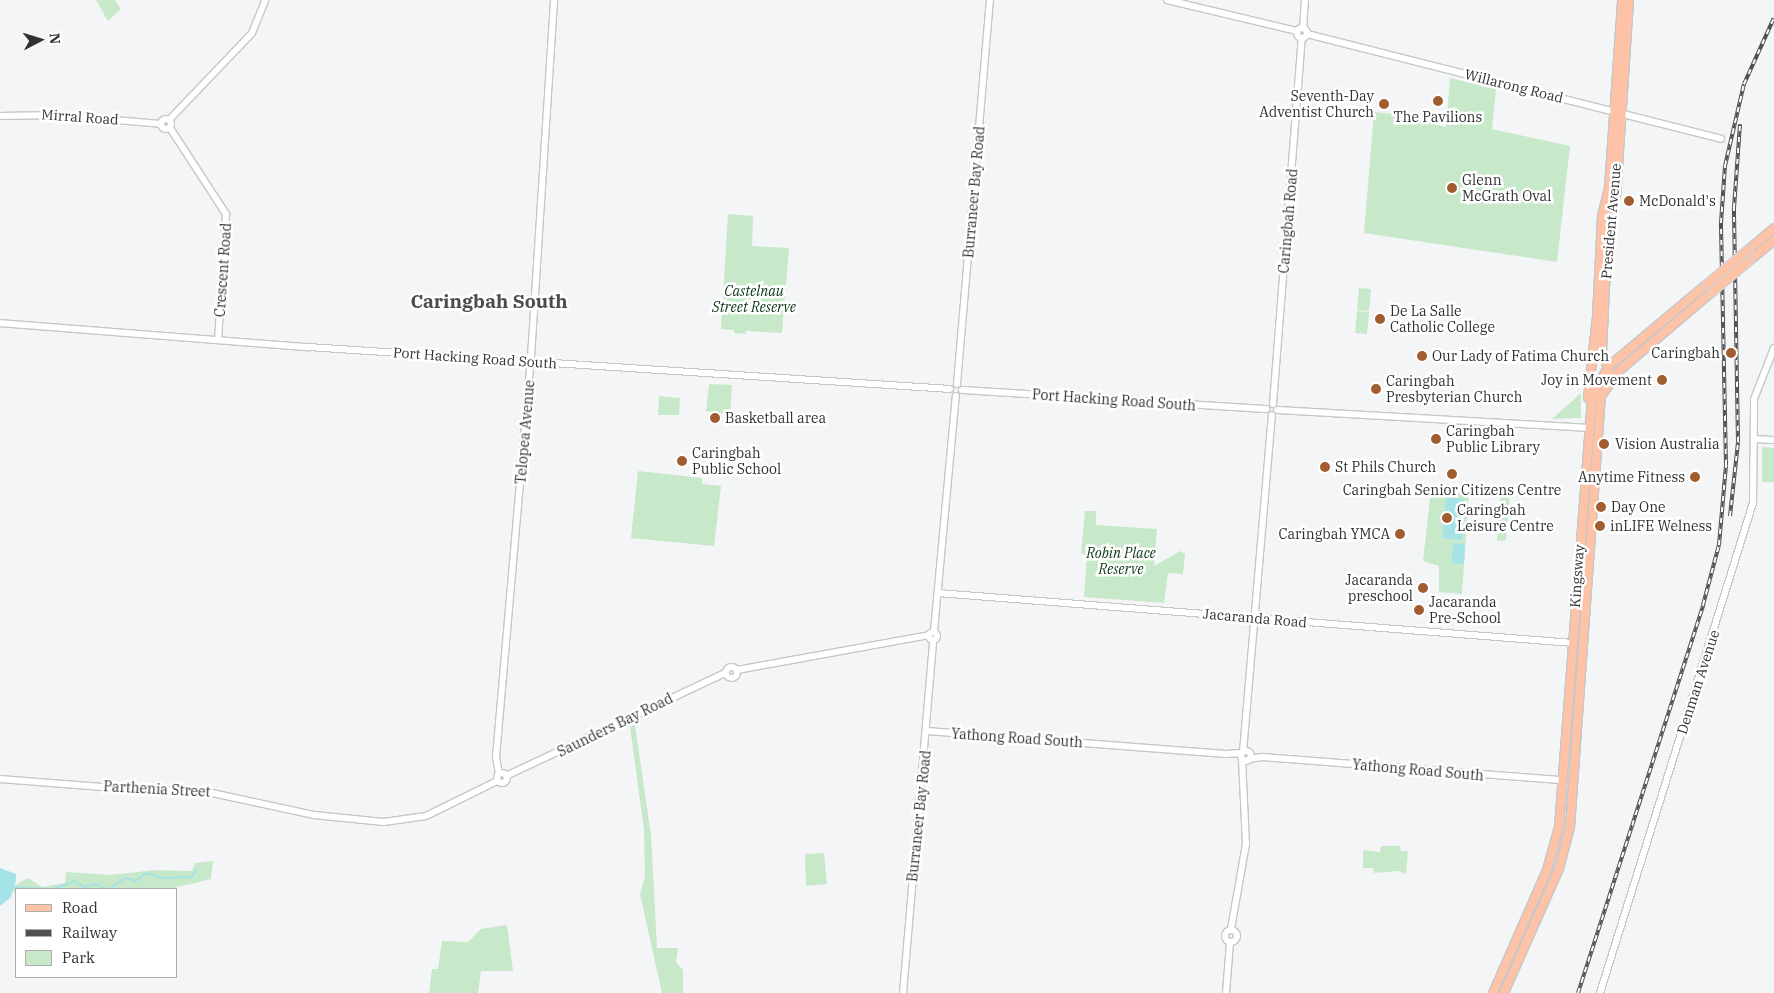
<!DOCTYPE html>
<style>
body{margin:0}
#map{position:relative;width:1774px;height:993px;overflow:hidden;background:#f3f5f7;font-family:"IBM Plex Serif",serif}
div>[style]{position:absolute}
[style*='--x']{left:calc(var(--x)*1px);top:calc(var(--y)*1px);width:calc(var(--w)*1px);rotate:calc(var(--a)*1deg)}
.green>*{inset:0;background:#c8e8ca}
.water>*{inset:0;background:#a5e3e6}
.stream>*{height:2px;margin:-1px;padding:0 1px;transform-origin:1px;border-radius:1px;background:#a5e3e6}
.roads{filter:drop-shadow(1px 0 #c5c7c8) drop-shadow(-1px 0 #c5c7c8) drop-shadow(0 1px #c5c7c8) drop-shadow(0 -1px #c5c7c8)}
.minor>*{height:6px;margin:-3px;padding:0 3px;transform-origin:3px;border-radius:3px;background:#fff}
.minor>.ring{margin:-3px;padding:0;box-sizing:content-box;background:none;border:6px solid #fff;border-radius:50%}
.major>*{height:8px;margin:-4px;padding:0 4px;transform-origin:4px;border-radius:4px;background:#fec2a7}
.rail>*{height:4px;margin-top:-2px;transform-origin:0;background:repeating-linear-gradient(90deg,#fff 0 5.5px,#505051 0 11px);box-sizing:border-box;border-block:1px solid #505051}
.bridges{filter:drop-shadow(1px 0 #d2d2d2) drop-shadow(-1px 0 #d2d2d2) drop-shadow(0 1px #d2d2d2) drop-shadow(0 -1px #d2d2d2)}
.major-bridge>*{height:8px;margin:-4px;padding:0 4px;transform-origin:4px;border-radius:4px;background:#fec2a7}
.dots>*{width:14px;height:14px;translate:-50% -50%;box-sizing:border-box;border:2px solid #fff;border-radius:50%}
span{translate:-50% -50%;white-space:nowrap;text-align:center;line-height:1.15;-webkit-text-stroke:5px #fff;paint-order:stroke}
.street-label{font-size:14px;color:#313132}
.poi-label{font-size:14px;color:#313132}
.right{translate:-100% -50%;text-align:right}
.left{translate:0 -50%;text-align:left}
.park-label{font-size:14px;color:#0c3514;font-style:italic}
.district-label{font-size:19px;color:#4b4c4e;font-weight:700}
.legend{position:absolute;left:15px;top:888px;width:162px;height:90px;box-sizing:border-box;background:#fff;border:1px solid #adadad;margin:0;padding:6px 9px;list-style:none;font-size:15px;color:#313132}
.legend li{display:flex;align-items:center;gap:10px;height:25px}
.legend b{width:25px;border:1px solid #adadad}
.north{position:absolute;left:15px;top:15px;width:50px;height:50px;-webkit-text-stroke:4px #fff;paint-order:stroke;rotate:85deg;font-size:14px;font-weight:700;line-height:20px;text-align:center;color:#313132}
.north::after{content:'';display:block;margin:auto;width:18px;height:22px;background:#313132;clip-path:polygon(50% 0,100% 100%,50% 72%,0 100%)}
</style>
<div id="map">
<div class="green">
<div style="clip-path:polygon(96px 0,115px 0,121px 9px,108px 21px)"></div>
<div style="clip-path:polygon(1450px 78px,1496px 89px,1492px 129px,1570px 146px,1557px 262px,1364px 233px,1374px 112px,1394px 114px,1446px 127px)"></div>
<div style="clip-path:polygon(728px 214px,753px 216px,752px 246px,789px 248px,782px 333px,746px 331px,746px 334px,734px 333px,734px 330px,721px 329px)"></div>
<div style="clip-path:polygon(1359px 288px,1371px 289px,1369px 311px,1357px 310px)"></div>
<div style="clip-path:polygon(1357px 311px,1369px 312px,1367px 334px,1355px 333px)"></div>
<div style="clip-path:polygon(709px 384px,732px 385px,730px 414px,706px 411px)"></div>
<div style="clip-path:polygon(1581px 393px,1581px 418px,1552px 419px)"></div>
<div style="clip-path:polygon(659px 396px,680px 398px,679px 415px,658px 415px)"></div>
<div style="clip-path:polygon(1762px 447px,1774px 448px,1774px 482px,1762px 482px)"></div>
<div style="clip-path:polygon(638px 471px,702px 478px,702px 484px,721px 486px,714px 546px,631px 538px)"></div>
<div style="clip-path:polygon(1501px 489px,1510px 494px,1506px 540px,1497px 541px)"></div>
<div style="clip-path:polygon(1431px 490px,1469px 492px,1462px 594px,1439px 592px,1439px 566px,1423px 561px)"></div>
<div style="clip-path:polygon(1085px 511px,1096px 511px,1096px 525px,1157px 529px,1154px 566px,1180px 551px,1185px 554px,1183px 574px,1168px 573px,1164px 603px,1084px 597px,1087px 556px,1081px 553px)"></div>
<div style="clip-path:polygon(635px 725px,651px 835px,657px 948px,678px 948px,676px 962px,683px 970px,683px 993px,662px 993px,640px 894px,645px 877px,644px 829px,630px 727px)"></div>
<div style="clip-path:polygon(1564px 830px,1555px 868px,1534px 912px,1554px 862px)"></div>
<div style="clip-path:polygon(1381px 846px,1400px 846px,1401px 851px,1408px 851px,1406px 874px,1399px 871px,1374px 873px,1373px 868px,1363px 868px,1363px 850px,1380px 852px)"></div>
<div style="clip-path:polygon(824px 853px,827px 884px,806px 886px,805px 854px)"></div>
<div style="clip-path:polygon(213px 861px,211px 879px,169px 889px,16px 889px,16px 896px,12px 887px,28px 878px,42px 887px,65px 883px,66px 872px,109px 875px,156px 870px,192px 871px,195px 863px)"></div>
<div style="clip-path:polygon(507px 925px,513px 971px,481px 971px,478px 993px,429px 993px,432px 969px,438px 969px,442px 941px,468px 942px,481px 929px)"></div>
</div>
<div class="water">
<div style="clip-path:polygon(1446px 497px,1464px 499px,1462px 540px,1442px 538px)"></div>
<div style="clip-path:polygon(1453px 543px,1465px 544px,1464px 564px,1452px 563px)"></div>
<div style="clip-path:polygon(0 868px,16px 874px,16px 880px,11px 897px,0 906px)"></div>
</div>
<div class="stream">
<div style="--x:12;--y:887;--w:42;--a:2.7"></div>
<div style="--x:54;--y:889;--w:22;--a:-21"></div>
<div style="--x:75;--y:881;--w:11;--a:34"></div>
<div style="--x:84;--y:887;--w:12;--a:-14"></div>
<div style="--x:96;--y:884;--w:11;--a:27"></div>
<div style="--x:109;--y:889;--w:20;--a:-33"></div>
<div style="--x:126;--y:878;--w:10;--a:17"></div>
<div style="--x:136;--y:881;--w:13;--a:-39"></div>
<div style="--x:146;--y:873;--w:19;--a:16"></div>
<div style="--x:164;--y:878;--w:28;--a:-2"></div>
<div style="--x:192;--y:877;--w:8;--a:-60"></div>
</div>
<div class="roads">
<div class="minor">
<div style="--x:1167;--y:0;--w:134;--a:13.4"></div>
<div class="ring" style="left:1297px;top:28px;width:4px;height:4px"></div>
<div style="--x:1303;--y:28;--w:28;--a:-86"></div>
<div style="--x:1307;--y:34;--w:427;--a:14.2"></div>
<div style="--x:0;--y:116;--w:57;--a:-1"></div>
<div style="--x:57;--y:115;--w:104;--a:4.9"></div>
<div class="ring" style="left:161px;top:119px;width:4px;height:4px"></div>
<div style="--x:169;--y:120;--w:120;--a:-46.3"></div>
<div style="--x:252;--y:33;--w:35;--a:-68"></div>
<div style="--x:170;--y:128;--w:103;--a:56.9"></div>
<div style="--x:226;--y:214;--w:126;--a:93.6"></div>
<div style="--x:0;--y:323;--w:309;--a:4.5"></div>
<div style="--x:308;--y:347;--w:643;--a:3.74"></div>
<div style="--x:957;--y:384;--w:385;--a:-85.1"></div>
<div style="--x:962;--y:390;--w:305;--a:3.6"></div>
<div style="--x:1273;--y:404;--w:367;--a:-85.5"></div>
<div style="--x:1277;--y:410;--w:311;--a:3.3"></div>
<div style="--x:1754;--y:439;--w:20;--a:3"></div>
<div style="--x:938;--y:593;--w:637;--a:4.5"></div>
<div style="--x:934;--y:631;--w:236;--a:-84.7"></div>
<div class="ring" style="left:929px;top:632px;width:2px;height:2px"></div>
<div class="ring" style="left:725.5px;top:666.5px;width:5px;height:5px"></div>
<div style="--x:737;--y:670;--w:195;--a:-10.3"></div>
<div style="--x:927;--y:731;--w:300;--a:4.4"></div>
<div style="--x:1226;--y:754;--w:15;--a:-4"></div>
<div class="ring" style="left:1241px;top:751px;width:4px;height:4px"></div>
<div style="--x:1243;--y:752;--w:338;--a:-85.1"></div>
<div style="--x:1249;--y:759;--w:13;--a:-9"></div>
<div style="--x:1262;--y:757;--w:302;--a:4.4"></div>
<div class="ring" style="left:497px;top:773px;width:4px;height:4px"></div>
<div style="--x:499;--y:774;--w:17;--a:-100"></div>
<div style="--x:496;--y:757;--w:402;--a:-85"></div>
<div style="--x:531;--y:357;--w:358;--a:-86.3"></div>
<div style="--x:506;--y:776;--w:242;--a:-25.2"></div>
<div style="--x:0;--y:779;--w:141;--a:4.5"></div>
<div style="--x:141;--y:790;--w:62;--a:0.9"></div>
<div style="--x:203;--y:791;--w:114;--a:12.2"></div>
<div style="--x:314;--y:815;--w:70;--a:5.7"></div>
<div style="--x:384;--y:822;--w:42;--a:-8.1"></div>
<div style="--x:426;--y:816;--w:79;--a:-26.2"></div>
<div style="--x:1231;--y:929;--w:86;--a:-80"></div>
<div style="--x:1246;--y:844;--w:85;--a:-92.7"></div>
<div class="ring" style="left:1225px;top:930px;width:6px;height:6px"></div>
<div style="--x:903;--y:993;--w:354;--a:-85.1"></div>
<div style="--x:1226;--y:993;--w:51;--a:-85.5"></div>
<div style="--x:1600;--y:993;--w:513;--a:-72.66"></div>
<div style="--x:1753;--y:503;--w:104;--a:-89.4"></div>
<div style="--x:1754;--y:399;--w:55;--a:-68.6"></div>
</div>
<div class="major">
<div style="--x:1748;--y:250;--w:34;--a:-40"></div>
<div style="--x:1748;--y:262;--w:34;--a:-40"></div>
<div style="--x:1609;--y:371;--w:21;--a:-109"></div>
<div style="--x:1602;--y:351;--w:64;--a:-87.3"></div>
<div style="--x:1605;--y:287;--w:58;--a:-86.1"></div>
<div style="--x:1609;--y:229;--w:33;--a:-78"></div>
<div style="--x:1616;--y:197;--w:197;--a:-86.2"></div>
<div style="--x:1588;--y:398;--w:82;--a:-83.7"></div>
<div style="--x:1597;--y:316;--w:100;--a:-87.1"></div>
<div style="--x:1602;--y:216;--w:29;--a:-76"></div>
<div style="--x:1609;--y:188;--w:188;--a:-86"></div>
<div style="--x:1493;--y:993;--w:134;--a:-66.3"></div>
<div style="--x:1547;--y:870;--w:45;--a:-74.4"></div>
<div style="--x:1559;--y:827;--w:432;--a:-85.6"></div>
<div style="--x:1592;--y:396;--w:33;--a:-61"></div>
<div style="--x:1608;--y:367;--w:129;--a:-40"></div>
<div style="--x:1504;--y:993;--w:136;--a:-66.1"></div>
<div style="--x:1559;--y:869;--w:43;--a:-75.3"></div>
<div style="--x:1570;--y:827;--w:432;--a:-85.9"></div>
<div style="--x:1601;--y:396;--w:32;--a:-54"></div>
<div style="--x:1620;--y:370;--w:121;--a:-40.3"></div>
</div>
</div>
<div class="rail">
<div style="--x:1730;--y:516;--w:74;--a:-83.8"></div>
<div style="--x:1738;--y:442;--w:234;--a:-91"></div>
<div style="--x:1734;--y:208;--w:84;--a:-85.9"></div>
<div style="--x:1578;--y:993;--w:408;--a:-72.1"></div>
<div style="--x:1703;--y:605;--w:62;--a:-75.1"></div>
<div style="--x:1719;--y:545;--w:80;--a:-85"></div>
<div style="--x:1726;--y:465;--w:242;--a:-91.2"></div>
<div style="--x:1721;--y:223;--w:57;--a:-86"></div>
<div style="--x:1725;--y:166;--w:84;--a:-77"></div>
<div style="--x:1744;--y:84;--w:72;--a:-65.6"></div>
</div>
<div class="bridges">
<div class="major-bridge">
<div style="--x:1707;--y:284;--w:53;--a:-39.7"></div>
<div style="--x:1712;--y:292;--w:47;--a:-39.8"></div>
</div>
</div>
<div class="dots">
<div style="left:1438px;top:101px;background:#a15c2f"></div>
<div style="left:1384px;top:104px;background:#a15c2f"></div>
<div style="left:1452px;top:188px;background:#a15c2f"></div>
<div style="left:1629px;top:201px;background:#a15c2f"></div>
<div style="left:1380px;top:319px;background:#a15c2f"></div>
<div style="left:1731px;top:353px;background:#a15c2f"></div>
<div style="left:1422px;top:356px;background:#a15c2f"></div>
<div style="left:1662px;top:380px;background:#a15c2f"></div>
<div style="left:1376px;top:389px;background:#a15c2f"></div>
<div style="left:715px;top:418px;background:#a15c2f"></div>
<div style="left:1436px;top:439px;background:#a15c2f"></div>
<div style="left:1604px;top:444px;background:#a15c2f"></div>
<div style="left:682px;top:461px;background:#a15c2f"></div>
<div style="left:1325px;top:467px;background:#a15c2f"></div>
<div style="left:1452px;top:474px;background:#a15c2f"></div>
<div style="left:1695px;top:477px;background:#a15c2f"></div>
<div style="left:1601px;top:507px;background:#a15c2f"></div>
<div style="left:1447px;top:518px;background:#a15c2f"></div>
<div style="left:1600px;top:526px;background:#a15c2f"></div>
<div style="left:1400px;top:534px;background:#a15c2f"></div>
<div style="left:1423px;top:588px;background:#a15c2f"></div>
<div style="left:1419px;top:610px;background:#a15c2f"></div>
</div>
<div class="street-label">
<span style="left:1514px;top:86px;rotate:14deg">Willarong Road</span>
<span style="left:80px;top:117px;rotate:4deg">Mirral Road</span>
<span style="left:974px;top:192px;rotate:-85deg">Burraneer Bay Road</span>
<span style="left:1288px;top:221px;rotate:-85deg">Caringbah Road</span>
<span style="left:1611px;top:221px;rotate:-85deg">President Avenue</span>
<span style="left:223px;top:270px;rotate:-86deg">Crescent Road</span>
<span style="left:475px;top:358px;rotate:4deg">Port Hacking Road South</span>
<span style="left:1114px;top:400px;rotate:4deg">Port Hacking Road South</span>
<span style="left:525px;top:432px;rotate:-85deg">Telopea Avenue</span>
<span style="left:1577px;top:576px;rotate:-86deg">Kingsway</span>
<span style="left:1255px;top:618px;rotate:5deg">Jacaranda Road</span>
<span style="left:1698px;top:682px;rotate:-72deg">Denman Avenue</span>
<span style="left:615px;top:725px;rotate:-26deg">Saunders Bay Road</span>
<span style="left:1017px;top:738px;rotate:4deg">Yathong Road South</span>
<span style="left:1418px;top:770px;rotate:5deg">Yathong Road South</span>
<span style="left:157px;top:789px;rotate:3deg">Parthenia Street</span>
<span style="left:919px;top:816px;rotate:-84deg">Burraneer Bay Road</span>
</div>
<div class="poi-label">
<span class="right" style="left:1374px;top:104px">Seventh-Day<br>Adventist Church</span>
<span style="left:1438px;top:117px">The Pavilions</span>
<span class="left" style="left:1462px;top:188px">Glenn<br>McGrath Oval</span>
<span class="left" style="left:1639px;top:201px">McDonald's</span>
<span class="left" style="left:1390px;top:319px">De La Salle<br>Catholic College</span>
<span class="right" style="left:1720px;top:353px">Caringbah</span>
<span class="left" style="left:1432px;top:356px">Our Lady of Fatima Church</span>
<span class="right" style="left:1652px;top:380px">Joy in Movement</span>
<span class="left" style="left:1386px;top:389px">Caringbah<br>Presbyterian Church</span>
<span class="left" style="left:725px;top:418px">Basketball area</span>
<span class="left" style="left:1446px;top:439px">Caringbah<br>Public Library</span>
<span class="left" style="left:1615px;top:444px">Vision Australia</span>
<span class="left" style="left:692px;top:461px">Caringbah<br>Public School</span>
<span class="left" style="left:1335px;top:467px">St Phils Church</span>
<span class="right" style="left:1685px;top:477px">Anytime Fitness</span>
<span style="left:1452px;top:490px">Caringbah Senior Citizens Centre</span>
<span class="left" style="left:1611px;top:507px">Day One</span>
<span class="left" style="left:1457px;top:518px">Caringbah<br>Leisure Centre</span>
<span class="left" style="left:1610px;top:526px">inLIFE Welness</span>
<span class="right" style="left:1390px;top:534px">Caringbah YMCA</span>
<span class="right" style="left:1413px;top:588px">Jacaranda<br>preschool</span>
<span class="left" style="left:1429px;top:610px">Jacaranda<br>Pre-School</span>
</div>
<div class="park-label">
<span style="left:754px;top:299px">Castelnau<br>Street Reserve</span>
<span style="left:1121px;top:561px">Robin Place<br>Reserve</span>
</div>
<div class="district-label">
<span style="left:489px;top:302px">Caringbah South</span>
</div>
<ul class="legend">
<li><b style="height:6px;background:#fec2a7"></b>Road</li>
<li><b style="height:6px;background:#505051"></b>Railway</li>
<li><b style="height:14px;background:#c8e8ca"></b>Park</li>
</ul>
<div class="north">N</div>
</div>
